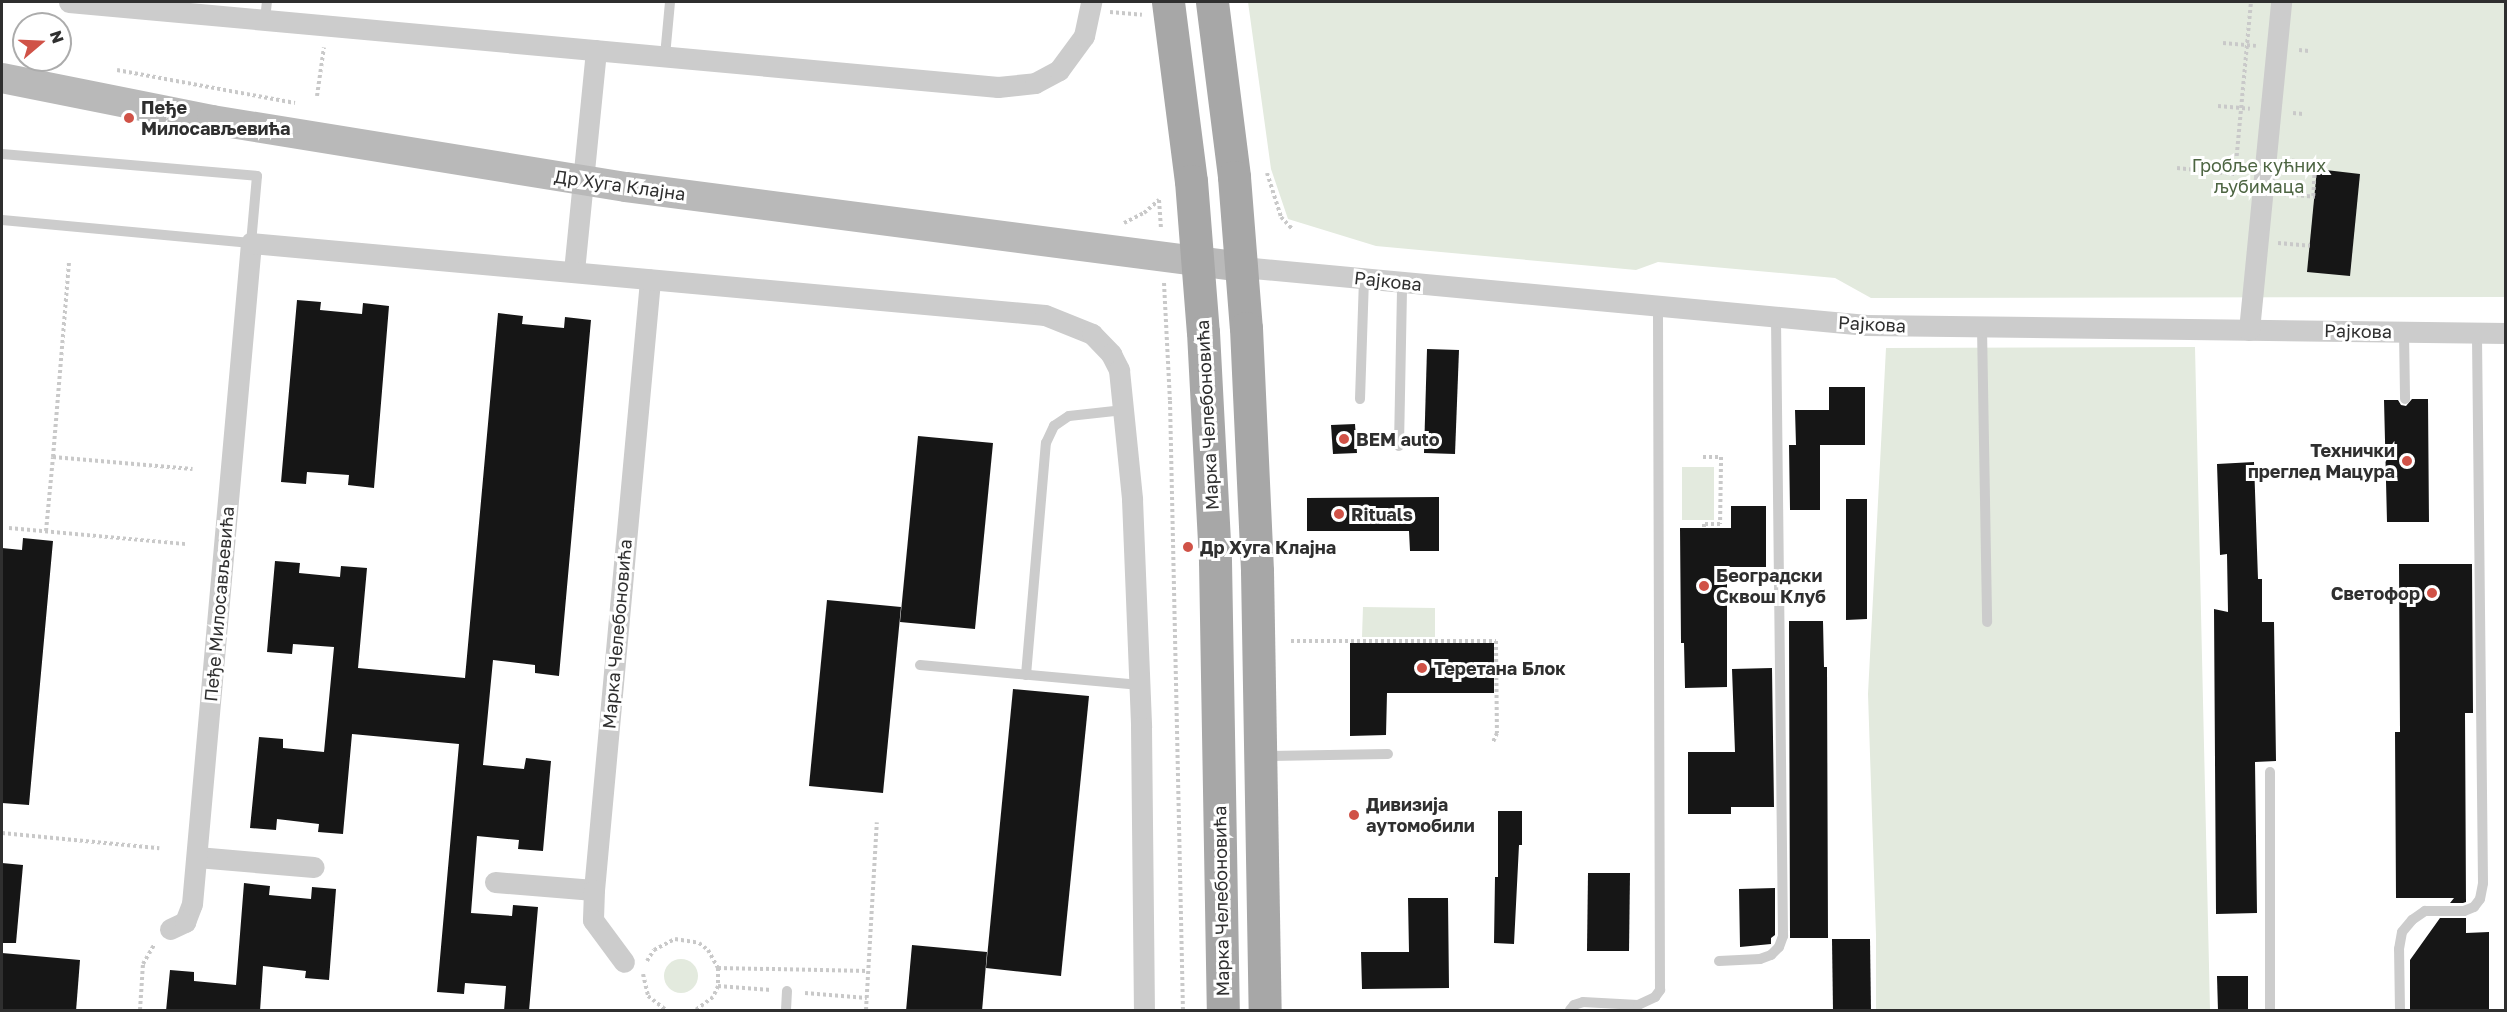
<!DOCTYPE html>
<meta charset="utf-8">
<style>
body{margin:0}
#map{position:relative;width:2507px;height:1012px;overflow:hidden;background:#fff;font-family:"Golos Text",sans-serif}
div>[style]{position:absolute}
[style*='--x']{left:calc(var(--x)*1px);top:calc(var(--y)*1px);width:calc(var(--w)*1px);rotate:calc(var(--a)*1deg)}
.green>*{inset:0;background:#e3eade}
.round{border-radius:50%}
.building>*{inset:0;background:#161616}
.path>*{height:4px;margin-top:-2px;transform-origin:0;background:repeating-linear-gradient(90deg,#c9c9c9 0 3px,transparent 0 6px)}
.lane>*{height:10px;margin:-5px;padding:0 5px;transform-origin:5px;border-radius:5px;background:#ccc}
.street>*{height:21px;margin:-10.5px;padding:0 10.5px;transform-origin:10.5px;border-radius:10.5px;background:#ccc}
.secondary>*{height:30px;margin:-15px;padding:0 15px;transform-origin:15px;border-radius:15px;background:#b9b9b9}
.primary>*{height:33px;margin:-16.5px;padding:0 16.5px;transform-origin:16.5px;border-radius:16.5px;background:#a7a7a7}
.dots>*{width:16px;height:16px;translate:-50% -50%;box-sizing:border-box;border:3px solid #fff;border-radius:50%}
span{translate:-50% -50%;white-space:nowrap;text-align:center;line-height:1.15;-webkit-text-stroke:6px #fff;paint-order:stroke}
.poi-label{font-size:18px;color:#2f2f2f;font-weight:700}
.left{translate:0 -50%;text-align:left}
.right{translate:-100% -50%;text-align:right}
.park-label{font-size:18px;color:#4d6542}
.street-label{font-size:18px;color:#2f2f2f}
.frame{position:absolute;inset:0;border:3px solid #2f2f2f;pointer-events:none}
.north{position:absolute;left:12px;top:12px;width:60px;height:60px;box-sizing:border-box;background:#fff;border:2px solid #acacac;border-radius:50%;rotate:71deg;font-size:16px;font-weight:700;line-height:24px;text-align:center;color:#2f2f2f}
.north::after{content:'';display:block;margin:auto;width:21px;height:27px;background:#d05247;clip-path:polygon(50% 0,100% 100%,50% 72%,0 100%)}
</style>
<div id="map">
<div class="green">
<div style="clip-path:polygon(1248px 2px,2505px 2px,2505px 297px,1871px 298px,1835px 278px,1658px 262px,1636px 270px,1376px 246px,1288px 219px,1271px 169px)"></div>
<div style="clip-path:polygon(2195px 347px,2210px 1010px,1876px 1010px,1876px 935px,1868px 694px,1886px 348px)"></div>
<div style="clip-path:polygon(1682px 467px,1714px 467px,1714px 520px,1682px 520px)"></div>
<div style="clip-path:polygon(1363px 607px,1435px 608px,1435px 637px,1362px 637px)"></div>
<div class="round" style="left:664px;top:959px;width:34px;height:34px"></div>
</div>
<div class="building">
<div style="clip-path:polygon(2317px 169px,2360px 174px,2350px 276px,2307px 272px)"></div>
<div style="clip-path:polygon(297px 300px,321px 302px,320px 310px,362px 314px,363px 303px,389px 306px,374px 488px,348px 485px,349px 475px,307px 472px,306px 484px,281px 482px)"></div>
<div style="clip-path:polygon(498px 313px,523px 316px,522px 324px,564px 328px,565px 317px,591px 320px,559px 676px,535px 673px,535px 665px,493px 660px,483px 765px,524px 769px,526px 758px,551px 761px,543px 851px,518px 849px,519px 840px,477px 836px,471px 913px,512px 916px,513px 905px,538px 907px,529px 1011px,504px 1011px,506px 986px,465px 983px,464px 994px,437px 992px,459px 744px,352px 734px,343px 834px,318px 832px,319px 824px,277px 819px,276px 830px,250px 828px,259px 737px,283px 739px,283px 748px,324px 752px,334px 647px,293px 644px,292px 654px,267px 652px,275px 561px,300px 563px,299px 573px,340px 577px,341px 566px,367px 568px,358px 668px,465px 678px)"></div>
<div style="clip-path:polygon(1427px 349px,1459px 350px,1455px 454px,1424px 453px)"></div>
<div style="clip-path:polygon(1829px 387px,1865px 387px,1865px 445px,1820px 445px,1820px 510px,1790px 510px,1789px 445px,1796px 445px,1795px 410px,1829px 410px)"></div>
<div style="clip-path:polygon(2412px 399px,2428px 399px,2429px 522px,2387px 522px,2384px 400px,2398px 400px,2401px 405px,2406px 406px)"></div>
<div style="clip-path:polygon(1355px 424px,1357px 453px,1333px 454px,1331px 425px)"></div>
<div style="clip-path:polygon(918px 436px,993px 443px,975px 629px,900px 622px)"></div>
<div style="clip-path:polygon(2254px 462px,2258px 579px,2262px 579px,2262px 622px,2274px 622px,2276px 761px,2255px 762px,2257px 913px,2216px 914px,2214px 609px,2228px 612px,2227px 554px,2220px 555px,2217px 464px)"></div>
<div style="clip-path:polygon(1439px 497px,1439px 551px,1410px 551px,1409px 531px,1307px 531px,1307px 498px)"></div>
<div style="clip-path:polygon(1846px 499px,1867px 499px,1867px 619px,1846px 620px)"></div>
<div style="clip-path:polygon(1731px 506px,1766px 506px,1766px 567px,1727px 567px,1727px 687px,1685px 688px,1684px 643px,1681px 643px,1680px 528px,1731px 528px)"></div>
<div style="clip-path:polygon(23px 538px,53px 541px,29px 805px,2px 803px,2px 548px,22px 550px)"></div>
<div style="clip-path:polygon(2399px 564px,2472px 564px,2473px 713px,2465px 713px,2466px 902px,2463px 903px,2450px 903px,2454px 898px,2396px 898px,2395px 732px,2400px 732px)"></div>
<div style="clip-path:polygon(827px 600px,901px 607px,883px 793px,809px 786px)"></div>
<div style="clip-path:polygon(1789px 621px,1823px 621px,1824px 667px,1827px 667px,1828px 938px,1790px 938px)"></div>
<div style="clip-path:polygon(1350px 643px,1494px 643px,1494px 693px,1387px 693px,1386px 735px,1350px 736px)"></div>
<div style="clip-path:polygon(1772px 668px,1774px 807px,1731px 807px,1731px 814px,1688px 814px,1688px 752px,1735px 752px,1732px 669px)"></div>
<div style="clip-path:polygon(1013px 689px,1089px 696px,1061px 976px,986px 968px)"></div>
<div style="clip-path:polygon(1498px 811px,1522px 811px,1522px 845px,1519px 845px,1514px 944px,1494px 943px,1495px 877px,1498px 877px)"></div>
<div style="clip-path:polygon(2px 863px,23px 865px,16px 943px,2px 943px)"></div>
<div style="clip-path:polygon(1588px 873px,1630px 873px,1629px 951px,1587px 951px)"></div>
<div style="clip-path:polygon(244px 883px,270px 886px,269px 895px,311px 899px,312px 887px,336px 889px,329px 980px,305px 978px,306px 971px,263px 966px,260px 1011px,166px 1011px,170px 970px,194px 972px,194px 981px,236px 985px)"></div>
<div style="clip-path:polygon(1775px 888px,1775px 935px,1771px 938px,1771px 944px,1740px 947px,1739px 889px)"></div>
<div style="clip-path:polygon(1408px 898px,1448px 898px,1449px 988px,1362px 989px,1361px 952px,1409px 952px)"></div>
<div style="clip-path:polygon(2440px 918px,2466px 918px,2466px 933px,2489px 932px,2489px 1011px,2410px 1011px,2410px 960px)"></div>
<div style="clip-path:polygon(1832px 939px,1870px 939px,1871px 1011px,1833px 1011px)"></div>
<div style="clip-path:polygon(912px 945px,987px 952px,982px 1011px,906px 1011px)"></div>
<div style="clip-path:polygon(2px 953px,80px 960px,76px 1011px,2px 1011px)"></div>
<div style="clip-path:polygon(2217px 976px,2248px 976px,2248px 1011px,2218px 1011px)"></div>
</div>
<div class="path">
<div style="--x:1110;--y:12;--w:32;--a:5"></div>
<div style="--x:2223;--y:43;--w:33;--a:5"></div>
<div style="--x:2299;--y:50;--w:10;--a:6"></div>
<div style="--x:117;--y:70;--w:181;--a:10.5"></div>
<div style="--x:317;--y:96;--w:49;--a:-81.9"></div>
<div style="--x:2218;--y:106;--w:32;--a:5"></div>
<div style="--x:2293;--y:113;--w:10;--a:6"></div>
<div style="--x:2286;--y:160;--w:29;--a:6"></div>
<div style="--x:2315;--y:163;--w:33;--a:93"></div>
<div style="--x:2177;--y:168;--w:58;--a:5.9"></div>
<div style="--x:2235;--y:174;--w:173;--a:-84.7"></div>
<div style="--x:1267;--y:173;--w:46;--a:72.3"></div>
<div style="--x:1281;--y:217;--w:16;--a:47"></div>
<div style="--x:2283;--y:194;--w:32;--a:5"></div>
<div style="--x:1159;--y:200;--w:30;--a:86"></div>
<div style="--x:1124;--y:223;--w:22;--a:-27"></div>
<div style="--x:1144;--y:213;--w:20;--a:-41"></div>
<div style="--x:2278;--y:243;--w:32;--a:5"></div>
<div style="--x:1164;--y:283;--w:118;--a:87.1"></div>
<div style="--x:1170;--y:401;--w:609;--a:88.78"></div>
<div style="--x:53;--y:457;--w:197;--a:-85.3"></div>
<div style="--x:1703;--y:457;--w:18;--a:0"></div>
<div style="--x:1721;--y:457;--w:6;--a:90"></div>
<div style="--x:1721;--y:463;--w:61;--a:90.9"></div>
<div style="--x:1720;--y:524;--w:16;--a:180"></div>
<div style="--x:1704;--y:524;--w:4;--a:90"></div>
<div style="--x:9;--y:528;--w:178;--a:5.2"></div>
<div style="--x:46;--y:531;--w:74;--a:-84.6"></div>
<div style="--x:53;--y:457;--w:140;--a:4.9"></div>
<div style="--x:1291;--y:641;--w:205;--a:0"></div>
<div style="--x:1496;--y:641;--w:92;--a:89.4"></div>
<div style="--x:1497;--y:733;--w:10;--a:114"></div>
<div style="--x:2;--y:833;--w:158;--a:5.5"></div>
<div style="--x:647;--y:961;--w:13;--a:-58"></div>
<div style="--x:654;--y:950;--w:24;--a:-28"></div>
<div style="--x:675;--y:939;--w:24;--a:9"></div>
<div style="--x:699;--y:943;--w:11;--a:38"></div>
<div style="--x:708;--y:950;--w:21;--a:61"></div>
<div style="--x:718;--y:968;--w:18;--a:90"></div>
<div style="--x:718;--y:986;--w:12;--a:114"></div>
<div style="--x:713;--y:997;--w:21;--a:143"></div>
<div style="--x:718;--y:968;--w:150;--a:1.1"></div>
<div style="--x:643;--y:974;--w:23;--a:77"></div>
<div style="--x:648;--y:996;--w:23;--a:38"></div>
<div style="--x:718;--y:986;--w:53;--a:4.3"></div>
<div style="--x:805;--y:993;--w:62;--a:4.6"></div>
<div style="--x:140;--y:1010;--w:46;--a:-86.3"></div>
<div style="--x:143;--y:964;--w:22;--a:-60"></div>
<div style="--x:866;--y:1010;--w:188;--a:-86.7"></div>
</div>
<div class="lane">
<div style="--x:265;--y:20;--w:18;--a:-84"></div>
<div style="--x:665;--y:56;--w:54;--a:-84.7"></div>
<div style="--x:2;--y:154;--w:256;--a:4.9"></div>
<div style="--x:257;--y:176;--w:67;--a:95.1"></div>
<div style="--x:251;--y:243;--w:250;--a:-174.7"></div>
<div style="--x:1982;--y:328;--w:294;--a:89"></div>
<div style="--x:2404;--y:332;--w:67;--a:89.1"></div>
<div style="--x:1360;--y:399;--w:120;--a:-88.1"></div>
<div style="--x:1399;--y:446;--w:163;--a:-88.9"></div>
<div style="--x:920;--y:665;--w:221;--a:5.2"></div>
<div style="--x:1026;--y:675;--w:233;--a:-85.1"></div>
<div style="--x:1046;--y:443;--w:19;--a:-65"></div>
<div style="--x:1054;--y:426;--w:18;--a:-34"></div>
<div style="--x:1069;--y:416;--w:55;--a:-6.2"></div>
<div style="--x:1265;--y:756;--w:123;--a:-0.9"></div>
<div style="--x:1719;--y:961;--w:41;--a:-2.8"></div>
<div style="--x:1760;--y:959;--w:12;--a:-20"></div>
<div style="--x:1771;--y:955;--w:11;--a:-45"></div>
<div style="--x:1779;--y:947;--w:12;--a:-70"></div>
<div style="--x:1783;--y:936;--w:620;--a:-90.65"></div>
<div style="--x:786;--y:1010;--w:19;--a:-87"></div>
<div style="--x:1570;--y:1010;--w:6;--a:-51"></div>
<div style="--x:1574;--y:1005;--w:9;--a:-18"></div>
<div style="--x:1583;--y:1002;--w:55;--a:3.1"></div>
<div style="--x:1638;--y:1005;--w:19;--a:-25"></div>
<div style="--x:1655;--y:997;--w:9;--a:-54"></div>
<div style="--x:1660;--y:990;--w:683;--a:-90.17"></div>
<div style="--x:2270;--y:1010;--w:238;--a:-90"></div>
<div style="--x:2400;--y:1010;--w:61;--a:-90.9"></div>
<div style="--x:2399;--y:949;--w:17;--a:-80"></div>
<div style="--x:2402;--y:932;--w:16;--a:-50"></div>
<div style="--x:2412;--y:920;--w:16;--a:-35"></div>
<div style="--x:2425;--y:911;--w:39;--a:0"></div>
<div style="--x:2464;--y:911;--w:11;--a:-22"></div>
<div style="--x:2474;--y:907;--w:10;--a:-53"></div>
<div style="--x:2480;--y:899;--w:16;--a:-79"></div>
<div style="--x:2483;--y:883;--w:550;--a:-90.63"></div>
</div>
<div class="street">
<div style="--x:69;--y:2;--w:933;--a:5.23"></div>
<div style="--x:998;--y:87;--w:37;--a:-6"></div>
<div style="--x:1035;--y:83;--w:27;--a:-28"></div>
<div style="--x:1059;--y:70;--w:42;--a:-53.7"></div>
<div style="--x:1084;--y:36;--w:35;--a:-78"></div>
<div style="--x:1242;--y:267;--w:627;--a:5.31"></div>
<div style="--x:1866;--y:325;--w:640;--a:0.72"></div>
<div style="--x:574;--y:271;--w:222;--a:-84.3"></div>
<div style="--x:2249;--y:330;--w:330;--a:-84.4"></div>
<div style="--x:197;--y:857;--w:117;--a:4.9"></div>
<div style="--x:495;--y:882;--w:99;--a:4.6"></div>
<div style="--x:594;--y:890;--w:613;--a:-84.75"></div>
<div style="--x:594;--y:890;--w:30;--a:92"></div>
<div style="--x:593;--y:920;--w:52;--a:53.6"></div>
<div style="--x:170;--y:929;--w:17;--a:-25"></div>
<div style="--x:185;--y:922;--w:19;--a:-69"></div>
<div style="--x:192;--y:904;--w:664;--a:-84.9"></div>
<div style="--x:251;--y:243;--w:797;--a:5.18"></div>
<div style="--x:1045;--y:315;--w:51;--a:22"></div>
<div style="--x:1092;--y:334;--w:28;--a:46"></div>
<div style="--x:1111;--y:354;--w:18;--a:63"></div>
<div style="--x:1119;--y:370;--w:130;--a:84.2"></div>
<div style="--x:1132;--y:499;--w:228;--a:87.7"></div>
<div style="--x:1141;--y:727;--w:283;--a:89.4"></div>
</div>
<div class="secondary">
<div style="--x:2;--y:78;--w:214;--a:11.3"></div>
<div style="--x:212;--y:120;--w:419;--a:9.2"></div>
<div style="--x:626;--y:187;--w:621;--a:7.4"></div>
</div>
<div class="primary">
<div style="--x:1168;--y:2;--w:180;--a:82.7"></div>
<div style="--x:1191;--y:181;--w:151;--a:85.5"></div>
<div style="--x:1203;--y:332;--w:229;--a:87"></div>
<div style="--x:1215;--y:561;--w:449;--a:89"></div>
<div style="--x:1212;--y:2;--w:176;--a:82.8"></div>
<div style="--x:1234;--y:177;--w:151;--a:85.5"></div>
<div style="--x:1246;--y:328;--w:243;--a:87.4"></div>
<div style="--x:1257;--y:571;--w:439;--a:89"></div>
</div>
<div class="dots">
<div style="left:129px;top:118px;background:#d05247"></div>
<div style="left:1344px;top:439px;background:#d05247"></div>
<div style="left:2407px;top:461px;background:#d05247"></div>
<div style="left:1339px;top:514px;background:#d05247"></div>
<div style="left:1188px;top:547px;background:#d05247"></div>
<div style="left:1704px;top:586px;background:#d05247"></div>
<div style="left:2432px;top:593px;background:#d05247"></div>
<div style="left:1422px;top:668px;background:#d05247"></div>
<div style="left:1354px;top:815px;background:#d05247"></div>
</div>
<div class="poi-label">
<span class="left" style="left:141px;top:118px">Пеђе<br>Милосављевића</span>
<span class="left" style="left:1356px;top:439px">BEM auto</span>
<span class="right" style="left:2395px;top:461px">Технички<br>преглед Мацура</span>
<span class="left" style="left:1351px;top:514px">Rituals</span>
<span class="left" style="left:1200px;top:547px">Др Хуга Клајна</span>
<span class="left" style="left:1716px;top:586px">Београдски<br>Сквош Клуб</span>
<span class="right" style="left:2420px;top:593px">Светофор</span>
<span class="left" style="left:1434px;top:668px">Теретана Блок</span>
<span class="left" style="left:1366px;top:815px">Дивизија<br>аутомобили</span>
</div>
<div class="park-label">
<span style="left:2259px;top:176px">Гробље кућних<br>љубимаца</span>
</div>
<div class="street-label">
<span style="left:620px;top:185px;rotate:8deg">Др Хуга Клајна</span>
<span style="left:1388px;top:281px;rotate:6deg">Рајкова</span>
<span style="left:1872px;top:324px;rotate:3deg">Рајкова</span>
<span style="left:2358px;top:331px;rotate:1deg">Рајкова</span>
<span style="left:1207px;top:415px;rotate:-93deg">Марка Челебоновића</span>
<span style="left:219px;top:604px;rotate:-85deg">Пеђе Милосављевића</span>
<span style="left:617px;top:634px;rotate:-85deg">Марка Челебоновића</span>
<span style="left:1221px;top:901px;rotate:-91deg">Марка Челебоновића</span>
</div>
<div class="frame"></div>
<div class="north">N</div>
</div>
